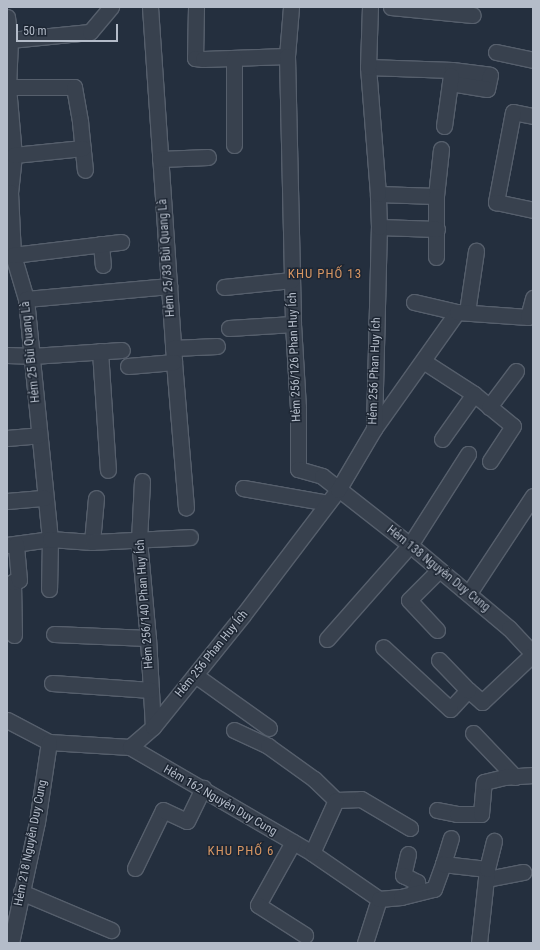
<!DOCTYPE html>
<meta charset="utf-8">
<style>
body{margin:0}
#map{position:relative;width:540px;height:950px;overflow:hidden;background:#242f3e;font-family:"Roboto Condensed",sans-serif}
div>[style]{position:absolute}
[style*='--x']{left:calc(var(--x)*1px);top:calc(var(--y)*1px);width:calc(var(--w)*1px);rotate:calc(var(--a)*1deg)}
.roads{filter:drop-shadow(1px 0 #565f6c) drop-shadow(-1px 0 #565f6c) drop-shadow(0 1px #565f6c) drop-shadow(0 -1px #565f6c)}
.minor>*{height:15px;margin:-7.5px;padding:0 7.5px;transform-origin:7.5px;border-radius:7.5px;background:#38414e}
span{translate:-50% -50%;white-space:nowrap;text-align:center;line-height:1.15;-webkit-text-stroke:3px #1d2633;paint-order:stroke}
.street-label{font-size:12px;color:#b4bcc9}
.neighbourhood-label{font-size:13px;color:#d59563;letter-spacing:1px}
.frame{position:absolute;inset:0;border:8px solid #b4bcc9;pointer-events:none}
.scale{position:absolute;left:16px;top:24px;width:102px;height:18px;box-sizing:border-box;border:2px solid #b4bcc9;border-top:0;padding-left:5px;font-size:12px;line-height:14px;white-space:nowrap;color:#b4bcc9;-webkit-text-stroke:3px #1d2633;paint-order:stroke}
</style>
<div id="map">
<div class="roads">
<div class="minor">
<div style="--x:150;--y:7;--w:356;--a:86.1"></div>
<div style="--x:174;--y:362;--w:146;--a:85.3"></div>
<div style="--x:196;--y:7;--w:51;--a:91.1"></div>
<div style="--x:195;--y:58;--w:8;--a:7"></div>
<div style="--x:203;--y:59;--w:84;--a:-2"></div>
<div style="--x:287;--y:56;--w:49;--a:-85.3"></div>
<div style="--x:391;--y:7;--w:82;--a:5.6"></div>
<div style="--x:7;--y:17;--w:23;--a:83"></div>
<div style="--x:10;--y:40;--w:47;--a:92.4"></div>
<div style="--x:8;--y:87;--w:68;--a:85"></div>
<div style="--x:14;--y:155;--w:37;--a:96"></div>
<div style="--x:10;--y:192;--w:63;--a:87.3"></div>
<div style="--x:13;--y:255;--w:46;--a:73.5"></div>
<div style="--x:26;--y:299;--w:241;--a:84.3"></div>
<div style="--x:50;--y:539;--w:50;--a:91.1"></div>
<div style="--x:10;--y:40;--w:80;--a:-5.7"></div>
<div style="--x:90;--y:32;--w:33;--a:-50"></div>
<div style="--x:496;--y:52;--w:38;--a:12"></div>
<div style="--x:287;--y:56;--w:268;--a:88.7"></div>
<div style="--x:293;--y:324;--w:83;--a:86.6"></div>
<div style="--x:298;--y:407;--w:62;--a:90"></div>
<div style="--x:298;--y:469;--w:25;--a:16"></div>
<div style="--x:322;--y:476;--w:112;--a:38.1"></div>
<div style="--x:410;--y:545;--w:129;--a:40"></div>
<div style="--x:509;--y:628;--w:35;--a:47"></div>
<div style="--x:533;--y:654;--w:70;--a:136.7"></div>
<div style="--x:482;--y:702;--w:18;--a:-139"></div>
<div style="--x:468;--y:690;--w:26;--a:133"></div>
<div style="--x:450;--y:709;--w:91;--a:-137.2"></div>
<div style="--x:234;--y:58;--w:87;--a:90"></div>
<div style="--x:368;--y:67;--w:84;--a:2"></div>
<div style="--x:452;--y:70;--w:38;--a:7"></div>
<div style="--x:490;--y:75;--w:14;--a:102"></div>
<div style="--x:487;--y:89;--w:37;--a:-171"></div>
<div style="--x:7;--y:87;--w:67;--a:0"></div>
<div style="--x:74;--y:87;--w:36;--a:80"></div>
<div style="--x:80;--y:122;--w:48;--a:84.1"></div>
<div style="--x:533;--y:116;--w:20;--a:-169"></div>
<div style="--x:513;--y:112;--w:92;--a:100.7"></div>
<div style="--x:496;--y:202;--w:38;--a:12"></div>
<div style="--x:444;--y:126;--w:51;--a:-82.2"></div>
<div style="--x:14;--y:155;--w:69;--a:-5.8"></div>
<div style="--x:160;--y:159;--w:48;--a:-2.4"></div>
<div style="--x:378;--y:194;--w:58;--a:2"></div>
<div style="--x:436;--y:196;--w:47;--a:-83.9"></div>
<div style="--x:436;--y:196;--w:61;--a:90"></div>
<div style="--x:379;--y:227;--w:58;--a:2"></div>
<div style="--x:101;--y:244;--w:21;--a:85"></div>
<div style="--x:13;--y:255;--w:109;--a:-6.9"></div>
<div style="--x:224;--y:287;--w:68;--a:-5.9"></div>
<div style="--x:26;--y:299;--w:144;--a:-5.2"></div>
<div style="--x:414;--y:302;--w:44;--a:13.1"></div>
<div style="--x:467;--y:312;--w:62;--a:-81.6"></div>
<div style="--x:229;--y:328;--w:64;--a:-3.6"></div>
<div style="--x:173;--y:348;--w:44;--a:-2.6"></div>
<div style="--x:100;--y:351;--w:119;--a:86.2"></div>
<div style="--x:7;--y:355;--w:25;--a:2"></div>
<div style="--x:32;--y:356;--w:90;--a:-3.8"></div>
<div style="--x:423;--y:361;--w:61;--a:32.9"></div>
<div style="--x:474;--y:394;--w:50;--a:39.4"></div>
<div style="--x:513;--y:426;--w:42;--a:123.3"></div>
<div style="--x:128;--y:366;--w:46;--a:-5"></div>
<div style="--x:489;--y:407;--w:45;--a:-53.1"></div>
<div style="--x:374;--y:429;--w:143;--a:-54.6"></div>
<div style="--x:457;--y:312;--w:71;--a:4"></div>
<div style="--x:528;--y:317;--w:20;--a:-75"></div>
<div style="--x:7;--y:438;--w:32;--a:-5"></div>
<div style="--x:442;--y:439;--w:55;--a:-54.6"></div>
<div style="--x:142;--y:481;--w:59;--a:92.9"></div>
<div style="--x:139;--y:540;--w:98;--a:84.8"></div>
<div style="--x:148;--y:638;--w:89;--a:86.8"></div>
<div style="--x:243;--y:488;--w:86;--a:10"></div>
<div style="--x:7;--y:501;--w:38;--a:-5"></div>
<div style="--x:92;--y:542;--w:44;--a:-84.8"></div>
<div style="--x:7;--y:545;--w:43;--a:-7.9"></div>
<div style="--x:50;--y:539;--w:42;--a:4.1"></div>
<div style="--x:92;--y:542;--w:98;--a:-2.9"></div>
<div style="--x:469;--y:593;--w:116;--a:-56.6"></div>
<div style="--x:437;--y:630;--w:41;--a:-133"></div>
<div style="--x:409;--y:600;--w:41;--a:-45"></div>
<div style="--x:54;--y:634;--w:94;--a:2.4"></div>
<div style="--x:14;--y:635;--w:53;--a:-91.1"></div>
<div style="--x:13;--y:582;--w:6;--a:-18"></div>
<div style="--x:19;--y:580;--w:36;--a:-95"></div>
<div style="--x:327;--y:639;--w:125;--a:-48.6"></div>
<div style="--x:410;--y:545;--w:108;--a:-57.5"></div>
<div style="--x:439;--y:660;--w:42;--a:46"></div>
<div style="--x:195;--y:675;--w:91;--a:35.6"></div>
<div style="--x:52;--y:683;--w:99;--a:4"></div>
<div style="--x:7;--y:720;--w:47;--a:27.6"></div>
<div style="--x:49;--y:742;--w:81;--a:3.5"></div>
<div style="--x:130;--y:747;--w:211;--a:30.2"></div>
<div style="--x:312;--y:853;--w:81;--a:34.5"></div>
<div style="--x:379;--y:899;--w:46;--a:107.7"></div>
<div style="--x:234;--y:730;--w:38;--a:25"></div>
<div style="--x:268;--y:746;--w:57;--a:35.7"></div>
<div style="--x:314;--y:779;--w:30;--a:44"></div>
<div style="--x:336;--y:800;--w:25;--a:-2"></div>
<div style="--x:361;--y:799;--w:57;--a:30.6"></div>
<div style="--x:473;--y:733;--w:61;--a:46.3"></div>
<div style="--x:130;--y:747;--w:30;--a:-41"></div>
<div style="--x:153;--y:727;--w:144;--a:-51.2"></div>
<div style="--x:243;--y:615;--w:157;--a:-52.8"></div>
<div style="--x:338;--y:490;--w:71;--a:-59.5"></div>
<div style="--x:374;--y:429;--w:202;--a:-88.6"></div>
<div style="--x:379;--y:227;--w:33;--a:-92"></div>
<div style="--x:378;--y:194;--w:127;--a:-94.5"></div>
<div style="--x:368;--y:67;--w:60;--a:-88.1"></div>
<div style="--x:437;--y:810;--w:20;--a:11"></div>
<div style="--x:457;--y:814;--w:24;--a:0"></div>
<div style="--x:481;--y:814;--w:32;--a:-85"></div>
<div style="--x:484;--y:782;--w:21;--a:-14"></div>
<div style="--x:504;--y:777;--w:29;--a:-4"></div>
<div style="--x:293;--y:842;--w:72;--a:119.1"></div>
<div style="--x:258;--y:905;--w:56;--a:32.6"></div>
<div style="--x:312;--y:853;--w:58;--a:-65.6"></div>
<div style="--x:408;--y:854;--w:22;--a:103"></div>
<div style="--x:403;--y:875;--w:16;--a:27"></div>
<div style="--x:417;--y:882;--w:11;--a:105"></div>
<div style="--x:443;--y:864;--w:27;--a:-73"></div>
<div style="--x:135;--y:868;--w:64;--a:-64.2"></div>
<div style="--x:163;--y:810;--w:26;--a:25"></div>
<div style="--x:187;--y:821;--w:37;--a:-64"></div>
<div style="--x:487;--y:879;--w:37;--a:-11"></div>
<div style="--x:21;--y:892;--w:98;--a:22.9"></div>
<div style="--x:379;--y:899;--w:22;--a:-5"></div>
<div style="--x:401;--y:897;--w:34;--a:-14"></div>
<div style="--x:434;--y:889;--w:27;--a:-70"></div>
<div style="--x:443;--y:864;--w:44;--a:6.5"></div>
<div style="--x:11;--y:943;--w:124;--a:-77.9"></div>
<div style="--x:37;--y:822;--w:81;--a:-81.5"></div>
<div style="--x:479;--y:943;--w:74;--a:-83.8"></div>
<div style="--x:487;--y:869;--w:29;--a:-76"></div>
</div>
</div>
<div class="street-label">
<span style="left:167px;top:258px;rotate:-94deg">Hẻm 25/33 Bùi Quang Là</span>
<span style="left:31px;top:352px;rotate:-96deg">Hẻm 25 Bùi Quang Là</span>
<span style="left:295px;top:357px;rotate:-92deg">Hẻm 256/126 Phan Huy Ích</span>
<span style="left:375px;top:371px;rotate:-88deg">Hẻm 256 Phan Huy Ích</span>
<span style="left:438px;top:569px;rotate:39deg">Hẻm 138 Nguyễn Duy Cung</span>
<span style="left:145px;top:604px;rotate:-94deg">Hẻm 256/140 Phan Huy Ích</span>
<span style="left:212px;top:654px;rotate:-51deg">Hẻm 256 Phan Huy Ích</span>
<span style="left:220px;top:801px;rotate:30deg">Hẻm 162 Nguyễn Duy Cung</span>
<span style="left:31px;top:843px;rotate:-79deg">Hẻm 218 Nguyễn Duy Cung</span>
</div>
<div class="neighbourhood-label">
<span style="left:325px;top:274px">KHU PHỐ 13</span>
<span style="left:241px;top:851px">KHU PHỐ 6</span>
</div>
<div class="frame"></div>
<div class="scale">50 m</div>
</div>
